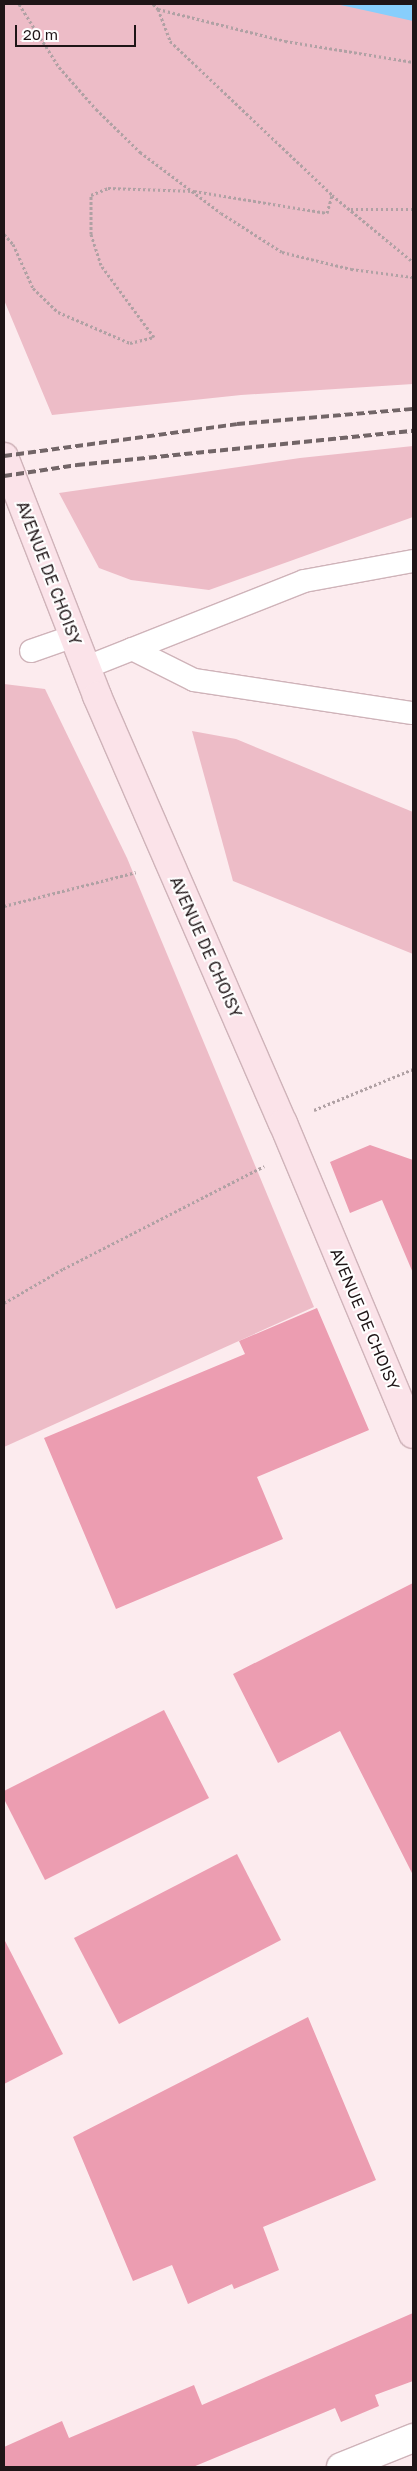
<!DOCTYPE html>
<style>
body{margin:0}
#map{position:relative;width:417px;height:2471px;overflow:hidden;background:#fcebee;font-family:"Golos Text",sans-serif}
div>[style]{position:absolute}
[style*='--x']{left:calc(var(--x)*1px);top:calc(var(--y)*1px);width:calc(var(--w)*1px);rotate:calc(var(--a)*1deg)}
.green>*{inset:0;background:#edbcc7}
.water>*{inset:0;background:#87cefc}
.building>*{inset:0;background:#ec9db1}
.path>*{height:3px;margin-top:-1.5px;transform-origin:0;background:repeating-linear-gradient(90deg,#b0a1a4 0 2.5px,transparent 0 5px)}
.roads{filter:drop-shadow(1px 0 #cfb3b9) drop-shadow(-1px 0 #cfb3b9) drop-shadow(0 1px #cfb3b9) drop-shadow(0 -1px #cfb3b9)}
.lane>*{height:22px;margin:-11px;padding:0 11px;transform-origin:11px;border-radius:11px;background:#fff}
.street>*{height:28px;margin:-14px;padding:0 14px;transform-origin:14px;border-radius:14px;background:#fff}
.secondary>*{height:28px;margin:-14px;padding:0 14px;transform-origin:14px;border-radius:14px;background:#fbe3e9}
.rail>*{height:4px;margin-top:-2px;transform-origin:0;background:repeating-linear-gradient(90deg,#726567 0 8px,transparent 0 12px)}
span{translate:-50% -50%;white-space:nowrap;text-align:center;line-height:1.15;-webkit-text-stroke:4px #fff;paint-order:stroke}
.street-label{font-size:16px;color:#1f1517}
.frame{position:absolute;inset:0;border:5px solid #1f1517;pointer-events:none}
.scale{position:absolute;left:15px;top:25px;width:121px;height:22px;box-sizing:border-box;border:2px solid #1f1517;border-top:0;padding-left:6px;font-size:15px;line-height:18px;white-space:nowrap;color:#1f1517;-webkit-text-stroke:4px #fff;paint-order:stroke}
</style>
<div id="map">
<div class="green">
<div style="clip-path:polygon(4px 4px,413px 4px,413px 384px,241px 395px,52px 415px,4px 300px)"></div>
<div style="clip-path:polygon(413px 446px,413px 517px,209px 590px,131px 580px,99px 568px,59px 493px,300px 458px)"></div>
<div style="clip-path:polygon(4px 684px,45px 689px,127px 858px,314px 1307px,4px 1447px)"></div>
<div style="clip-path:polygon(192px 731px,236px 739px,413px 812px,413px 954px,233px 881px)"></div>
</div>
<div class="water">
<div style="clip-path:polygon(336px 4px,413px 4px,413px 21px,368px 11px)"></div>
</div>
<div class="building">
<div style="clip-path:polygon(370px 1145px,413px 1160px,413px 1273px,382px 1200px,350px 1213px,330px 1162px)"></div>
<div style="clip-path:polygon(317px 1308px,369px 1430px,257px 1477px,283px 1539px,116px 1609px,44px 1438px,245px 1354px,239px 1341px)"></div>
<div style="clip-path:polygon(413px 1583px,413px 1875px,340px 1731px,278px 1763px,233px 1674px)"></div>
<div style="clip-path:polygon(164px 1710px,209px 1798px,45px 1880px,4px 1799px,4px 1791px)"></div>
<div style="clip-path:polygon(237px 1854px,281px 1940px,119px 2024px,74px 1938px)"></div>
<div style="clip-path:polygon(4px 1939px,63px 2054px,4px 2084px)"></div>
<div style="clip-path:polygon(308px 2017px,376px 2180px,263px 2227px,279px 2270px,234px 2289px,232px 2284px,188px 2304px,172px 2265px,133px 2281px,73px 2137px)"></div>
<div style="clip-path:polygon(413px 2313px,413px 2381px,375px 2395px,379px 2406px,341px 2422px,335px 2408px,193px 2467px,4px 2467px,4px 2447px,62px 2421px,69px 2438px,194px 2385px,202px 2405px)"></div>
</div>
<div class="path">
<div style="--x:19;--y:4;--w:75;--a:57.6"></div>
<div style="--x:59;--y:67;--w:56;--a:48.6"></div>
<div style="--x:96;--y:109;--w:62;--a:44.3"></div>
<div style="--x:140;--y:152;--w:101;--a:37"></div>
<div style="--x:221;--y:213;--w:72;--a:32.6"></div>
<div style="--x:282;--y:252;--w:71;--a:13.8"></div>
<div style="--x:351;--y:269;--w:63;--a:7.4"></div>
<div style="--x:153;--y:4;--w:7;--a:45"></div>
<div style="--x:158;--y:9;--w:131;--a:14.1"></div>
<div style="--x:285;--y:41;--w:130;--a:9.3"></div>
<div style="--x:158;--y:9;--w:34;--a:69"></div>
<div style="--x:170;--y:41;--w:224;--a:43.5"></div>
<div style="--x:332;--y:195;--w:105;--a:39.6"></div>
<div style="--x:351;--y:209;--w:62;--a:0"></div>
<div style="--x:4;--y:234;--w:13;--a:48"></div>
<div style="--x:13;--y:244;--w:48;--a:65.6"></div>
<div style="--x:33;--y:288;--w:35;--a:44"></div>
<div style="--x:58;--y:312;--w:78;--a:23.3"></div>
<div style="--x:130;--y:343;--w:25;--a:-14"></div>
<div style="--x:154;--y:337;--w:89;--a:-126.4"></div>
<div style="--x:101;--y:265;--w:33;--a:-108"></div>
<div style="--x:91;--y:234;--w:39;--a:-90"></div>
<div style="--x:91;--y:195;--w:18;--a:-22"></div>
<div style="--x:108;--y:188;--w:86;--a:2"></div>
<div style="--x:194;--y:191;--w:135;--a:9.4"></div>
<div style="--x:327;--y:213;--w:19;--a:-74"></div>
<div style="--x:4;--y:906;--w:136;--a:-14.4"></div>
<div style="--x:314;--y:1110;--w:107;--a:-22.5"></div>
<div style="--x:4;--y:1303;--w:68;--a:-30"></div>
<div style="--x:63;--y:1269;--w:226;--a:-27.1"></div>
</div>
<div class="roads">
<div class="lane">
<div style="--x:132;--y:649;--w:69;--a:26.6"></div>
<div style="--x:194;--y:680;--w:221;--a:8.6"></div>
<div style="--x:31;--y:651;--w:46;--a:-19.2"></div>
<div style="--x:87;--y:667;--w:233;--a:-21.6"></div>
<div style="--x:304;--y:581;--w:111;--a:-10.4"></div>
</div>
<div class="street">
<div style="--x:341;--y:2467;--w:78;--a:-21.9"></div>
</div>
<div class="secondary">
<div style="--x:4;--y:457;--w:256;--a:68.7"></div>
<div style="--x:97;--y:696;--w:466;--a:66.5"></div>
<div style="--x:283;--y:1123;--w:337;--a:67.3"></div>
</div>
</div>
<div class="rail">
<div style="--x:4;--y:456;--w:235;--a:-7.8"></div>
<div style="--x:237;--y:424;--w:177;--a:-4.9"></div>
<div style="--x:4;--y:476;--w:74;--a:-8.6"></div>
<div style="--x:77;--y:465;--w:338;--a:-5.8"></div>
</div>
<div class="street-label">
<span style="left:49px;top:573px;rotate:69deg">AVENUE DE CHOISY</span>
<span style="left:206px;top:947px;rotate:66deg">AVENUE DE CHOISY</span>
<span style="left:365px;top:1319px;rotate:67deg">AVENUE DE CHOISY</span>
</div>
<div class="frame"></div>
<div class="scale">20 m</div>
</div>
